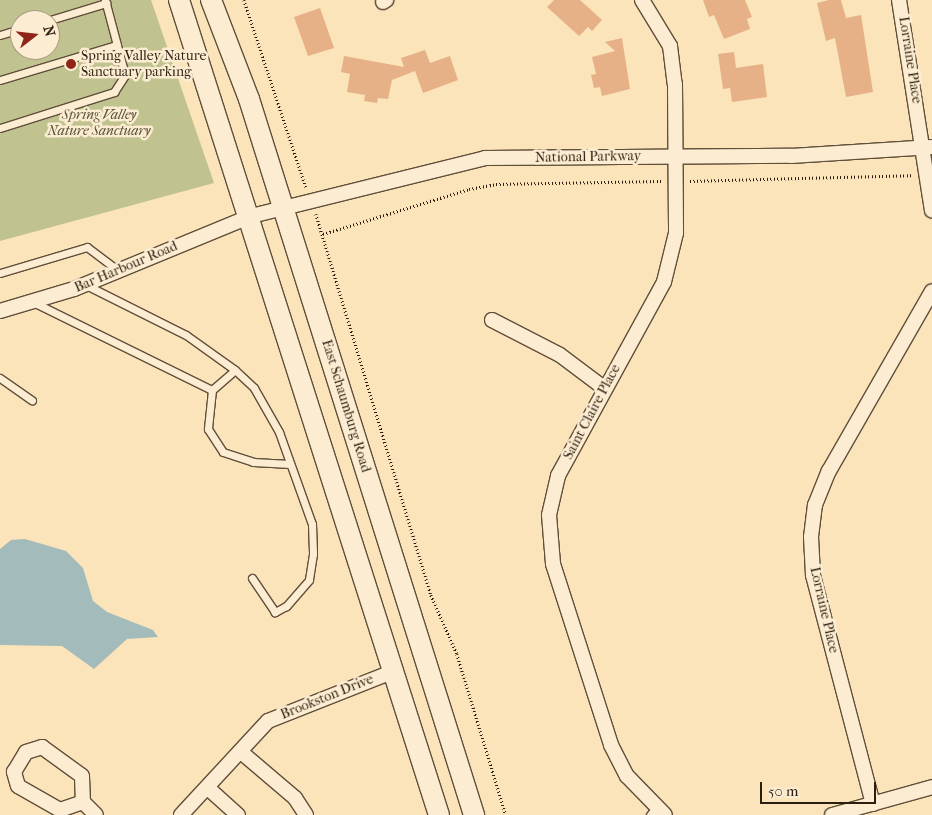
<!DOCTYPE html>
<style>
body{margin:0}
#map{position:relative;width:932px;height:815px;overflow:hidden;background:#fbe3ba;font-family:"IM FELL French Canon",serif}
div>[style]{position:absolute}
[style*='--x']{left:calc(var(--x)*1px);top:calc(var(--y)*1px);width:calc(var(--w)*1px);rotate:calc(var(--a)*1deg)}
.green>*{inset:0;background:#c0c38f}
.water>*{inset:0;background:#a4bbbb}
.building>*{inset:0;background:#e7b187}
.path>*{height:2.5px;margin-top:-1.25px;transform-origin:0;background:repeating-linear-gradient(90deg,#2c1e0f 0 1px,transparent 0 3.5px)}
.roads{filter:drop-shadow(1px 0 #604f3a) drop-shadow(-1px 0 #604f3a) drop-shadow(0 1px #604f3a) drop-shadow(0 -1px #604f3a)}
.service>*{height:7px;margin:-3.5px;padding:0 3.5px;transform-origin:3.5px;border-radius:3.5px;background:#fcedd2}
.minor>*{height:14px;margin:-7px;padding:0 7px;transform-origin:7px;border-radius:7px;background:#fcedd2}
.secondary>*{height:20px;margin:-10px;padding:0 10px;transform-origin:10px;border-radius:10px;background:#fcedd2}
.dots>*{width:14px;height:14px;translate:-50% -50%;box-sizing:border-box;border:2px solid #fcedd2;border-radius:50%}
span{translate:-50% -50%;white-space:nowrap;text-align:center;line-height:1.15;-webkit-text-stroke:5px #fcedd2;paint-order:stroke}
.poi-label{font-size:14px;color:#2c1e0f}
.left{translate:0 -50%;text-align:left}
.street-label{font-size:14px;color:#2c1e0f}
.park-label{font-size:14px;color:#585035;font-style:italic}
.north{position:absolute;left:10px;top:10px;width:50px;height:50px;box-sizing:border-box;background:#fcedd2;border:1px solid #a99a84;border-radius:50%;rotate:74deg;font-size:14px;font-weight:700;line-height:20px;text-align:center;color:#2c1e0f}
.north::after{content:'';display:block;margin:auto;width:18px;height:22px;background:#8f2418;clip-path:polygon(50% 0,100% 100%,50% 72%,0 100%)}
.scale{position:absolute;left:760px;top:782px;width:116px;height:22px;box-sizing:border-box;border:2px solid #2c1e0f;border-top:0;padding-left:6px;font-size:15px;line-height:18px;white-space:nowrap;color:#2c1e0f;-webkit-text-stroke:4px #fcedd2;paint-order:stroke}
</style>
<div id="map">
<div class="green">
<div style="clip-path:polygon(evenodd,0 0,151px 0,214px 183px,0 241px,0 0,20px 20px,50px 20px,50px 50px,20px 50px,20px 20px)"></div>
</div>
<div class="water">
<div style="clip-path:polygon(25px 539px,66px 551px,83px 568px,93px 601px,107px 612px,153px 630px,158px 637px,127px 639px,94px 669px,62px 646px,0 645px,0 549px,11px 540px)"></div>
</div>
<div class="building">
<div style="clip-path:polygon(554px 0,580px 0,602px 20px,592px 31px,588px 27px,579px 36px,547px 7px)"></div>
<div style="clip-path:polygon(703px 0,745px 0,752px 17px,747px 19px,750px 29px,724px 39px,714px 15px,709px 17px)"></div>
<div style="clip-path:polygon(829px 0,841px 0,846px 18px,861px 15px,873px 92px,846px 97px,835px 38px,826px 41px,817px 3px)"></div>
<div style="clip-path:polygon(320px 8px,334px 48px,308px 56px,294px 17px)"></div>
<div style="clip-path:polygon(622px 38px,630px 89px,602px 96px,600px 87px,594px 88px,591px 75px,596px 74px,592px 57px,615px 51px,605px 42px)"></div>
<div style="clip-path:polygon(425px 50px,430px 63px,450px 56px,458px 80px,423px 93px,415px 71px,392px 80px,388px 99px,378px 98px,377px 103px,364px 101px,365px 95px,347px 92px,350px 74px,341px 72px,344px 56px,404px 67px,401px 58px)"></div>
<div style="clip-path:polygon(734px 52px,736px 68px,763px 64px,767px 97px,732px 102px,730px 88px,723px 89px,718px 54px)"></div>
</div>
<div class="path">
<div style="--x:244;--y:0;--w:197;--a:71.7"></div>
<div style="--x:690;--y:181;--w:222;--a:-1.5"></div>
<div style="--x:316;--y:214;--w:398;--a:73.2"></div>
<div style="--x:431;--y:595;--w:64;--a:66.2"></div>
<div style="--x:457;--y:654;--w:168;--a:73.1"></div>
<div style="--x:323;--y:234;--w:153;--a:-17.1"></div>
<div style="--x:469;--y:189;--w:27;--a:-10"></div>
<div style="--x:496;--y:184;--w:166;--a:-1"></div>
</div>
<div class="roads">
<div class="service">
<div style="--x:50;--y:20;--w:59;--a:-16.9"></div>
<div style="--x:0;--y:35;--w:21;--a:-17"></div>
<div style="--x:0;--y:80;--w:122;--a:-16.7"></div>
<div style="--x:117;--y:45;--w:47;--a:-104.9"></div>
<div style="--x:0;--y:128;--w:120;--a:-17.5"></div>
<div style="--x:114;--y:92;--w:20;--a:-57"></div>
<div style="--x:125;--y:75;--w:31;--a:-105"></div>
<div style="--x:0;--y:273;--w:91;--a:-16.6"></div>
<div style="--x:87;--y:247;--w:39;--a:37"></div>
<div style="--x:86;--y:285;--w:112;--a:26.6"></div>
<div style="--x:186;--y:335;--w:60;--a:35.5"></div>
<div style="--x:33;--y:302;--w:199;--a:26.2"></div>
<div style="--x:212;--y:390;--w:30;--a:-41"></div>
<div style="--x:235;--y:370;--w:26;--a:43"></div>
<div style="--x:254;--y:388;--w:51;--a:60.4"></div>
<div style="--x:279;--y:432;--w:98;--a:70.3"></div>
<div style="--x:312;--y:524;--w:30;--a:88"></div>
<div style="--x:313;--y:554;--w:26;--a:99"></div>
<div style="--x:309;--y:580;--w:35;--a:131"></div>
<div style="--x:286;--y:606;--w:13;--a:151"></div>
<div style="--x:275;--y:612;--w:41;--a:-124.1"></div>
<div style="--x:0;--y:378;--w:39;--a:35"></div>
<div style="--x:212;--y:390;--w:39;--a:96"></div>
<div style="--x:208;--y:429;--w:27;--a:57"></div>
<div style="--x:223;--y:452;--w:32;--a:18"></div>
<div style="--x:253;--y:462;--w:37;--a:3"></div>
<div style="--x:650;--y:815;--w:11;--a:-52"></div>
</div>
<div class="minor">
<div style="--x:642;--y:0;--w:54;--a:58.7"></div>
<div style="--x:670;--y:46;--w:38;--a:83"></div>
<div style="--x:675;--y:84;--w:149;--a:89.6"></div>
<div style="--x:676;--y:233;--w:50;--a:103.8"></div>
<div style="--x:664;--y:282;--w:221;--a:118.7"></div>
<div style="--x:558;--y:476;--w:40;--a:103"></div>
<div style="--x:549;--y:515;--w:49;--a:85.3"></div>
<div style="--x:553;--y:564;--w:190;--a:72.2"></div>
<div style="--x:611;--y:745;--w:35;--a:63"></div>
<div style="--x:627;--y:776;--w:54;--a:45.7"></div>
<div style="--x:899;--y:0;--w:213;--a:81.1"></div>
<div style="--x:383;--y:2;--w:4;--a:-34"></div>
<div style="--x:0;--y:311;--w:77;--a:-16.6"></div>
<div style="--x:74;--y:289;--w:191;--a:-22.4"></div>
<div style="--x:251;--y:216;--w:241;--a:-13.9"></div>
<div style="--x:485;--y:158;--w:306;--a:-0.4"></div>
<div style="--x:791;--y:156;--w:141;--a:-3.7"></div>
<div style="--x:492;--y:320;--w:76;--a:27.2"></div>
<div style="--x:560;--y:355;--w:55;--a:36.9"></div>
<div style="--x:241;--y:752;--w:71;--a:40.4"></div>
<div style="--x:295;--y:798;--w:20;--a:57"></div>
<div style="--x:209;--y:789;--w:39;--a:42"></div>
<div style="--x:83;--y:802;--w:24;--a:161"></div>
<div style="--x:60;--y:810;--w:48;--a:-150.3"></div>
<div style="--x:18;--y:786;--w:15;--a:-106"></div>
<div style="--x:14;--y:772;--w:23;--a:-59"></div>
<div style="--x:26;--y:752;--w:17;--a:-17"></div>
<div style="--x:42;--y:747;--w:49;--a:35.9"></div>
<div style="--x:82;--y:776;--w:26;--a:88"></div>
<div style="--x:83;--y:802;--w:18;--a:45"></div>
<div style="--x:873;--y:804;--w:237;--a:-104.7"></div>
<div style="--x:813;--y:575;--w:38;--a:-93"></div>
<div style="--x:811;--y:537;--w:32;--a:-83"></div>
<div style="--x:815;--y:505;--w:37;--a:-68"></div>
<div style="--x:829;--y:471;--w:207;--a:-60.2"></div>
<div style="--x:181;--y:815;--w:128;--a:-47.2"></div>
<div style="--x:268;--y:721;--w:136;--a:-21.6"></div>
<div style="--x:832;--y:815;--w:104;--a:-15.6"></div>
</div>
<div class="secondary">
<div style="--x:179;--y:0;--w:855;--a:72.31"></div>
<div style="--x:211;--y:0;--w:106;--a:69"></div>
<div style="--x:249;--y:99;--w:751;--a:72.55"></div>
</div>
</div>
<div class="dots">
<div style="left:71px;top:64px;background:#8f2418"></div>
</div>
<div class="poi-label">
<span class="left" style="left:81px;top:64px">Spring Valley Nature<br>Sanctuary parking</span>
</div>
<div class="street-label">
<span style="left:910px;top:60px;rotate:81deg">Lorraine Place</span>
<span style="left:588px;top:157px;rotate:-1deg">National Parkway</span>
<span style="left:126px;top:267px;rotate:-23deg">Bar Harbour Road</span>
<span style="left:346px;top:406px;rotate:73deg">East Schaumburg Road</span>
<span style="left:592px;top:412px;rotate:-62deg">Saint Claire Place</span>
<span style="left:824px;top:610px;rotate:77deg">Lorraine Place</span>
<span style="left:327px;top:697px;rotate:-22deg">Brookston Drive</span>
</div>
<div class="park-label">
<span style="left:99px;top:123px">Spring Valley<br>Nature Sanctuary</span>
</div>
<div class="north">N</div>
<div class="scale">50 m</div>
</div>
